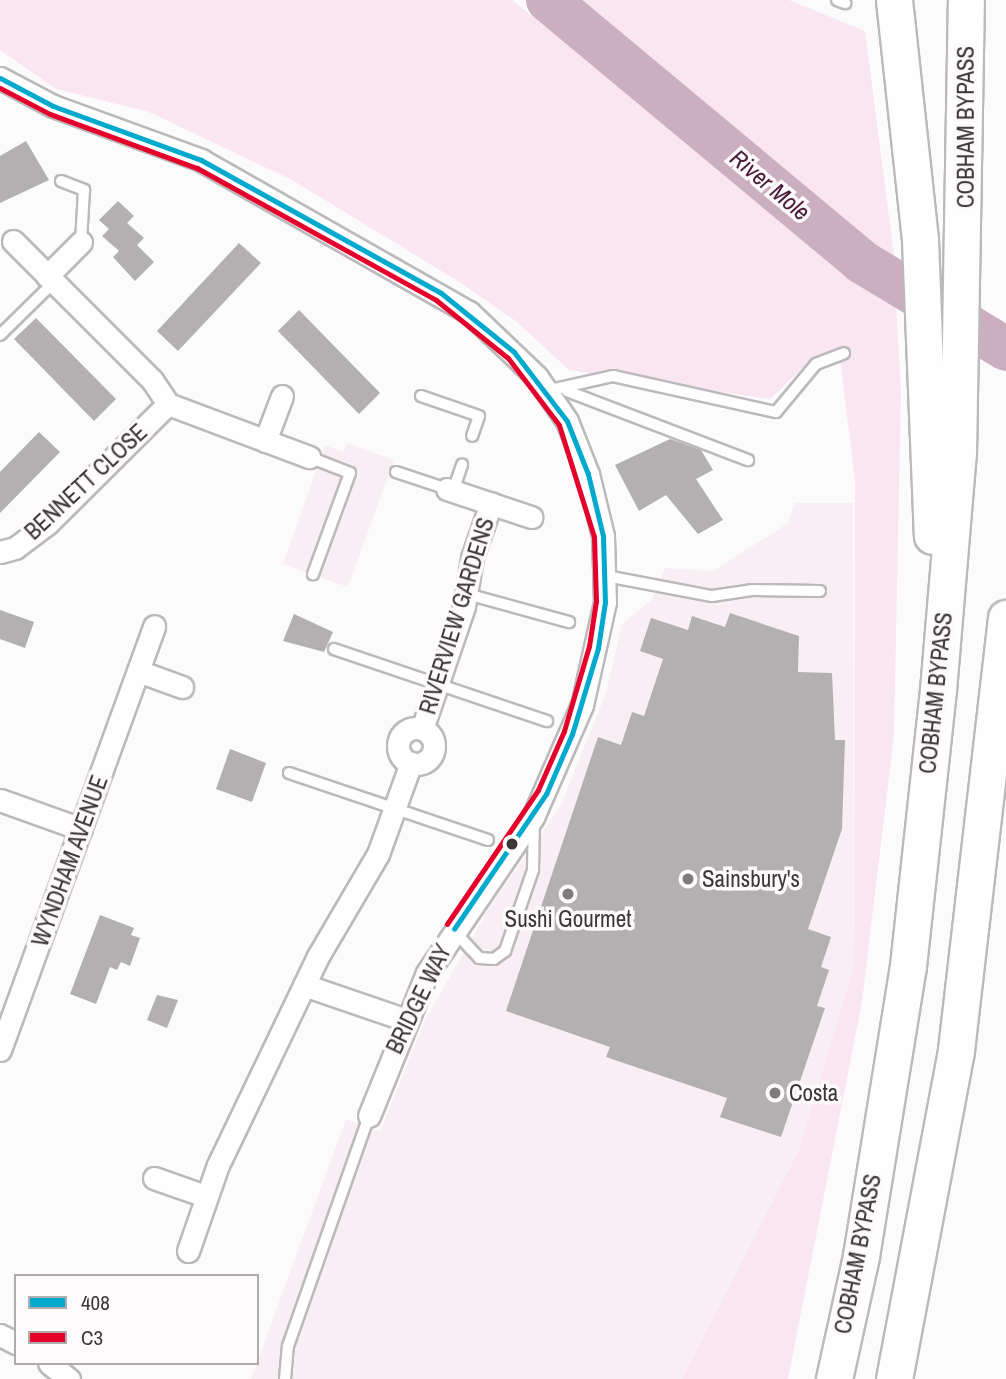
<!DOCTYPE html>
<style>
body{margin:0}
#map{position:relative;width:1006px;height:1379px;overflow:hidden;background:#fcfbfc;font-family:"Archivo Narrow",sans-serif}
div>[style]{position:absolute}
[style*='--x']{left:calc(var(--x)*1px);top:calc(var(--y)*1px);width:calc(var(--w)*1px);rotate:calc(var(--a)*1deg)}
.built>*{inset:0;background:#f9eef4}
.green>*{inset:0;background:#fae6f1}
.river>*{height:44px;margin:-22px;padding:0 22px;transform-origin:22px;border-radius:22px;background:#ccafbf}
.building>*{inset:0;background:#b2b0b1}
.roads{filter:drop-shadow(2px 0 #bcb9bb) drop-shadow(-2px 0 #bcb9bb) drop-shadow(0 2px #bcb9bb) drop-shadow(0 -2px #bcb9bb)}
.service>*{height:10px;margin:-5px;padding:0 5px;transform-origin:5px;border-radius:5px;background:#fffeff}
.minor>*{height:21px;margin:-10.5px;padding:0 10.5px;transform-origin:10.5px;border-radius:10.5px;background:#fffeff}
.minor>.ring{margin:-10.5px;padding:0;box-sizing:content-box;background:none;border:21px solid #fffeff;border-radius:50%}
.trunk>*{height:35px;margin:-17.5px;padding:0 17.5px;transform-origin:17.5px;border-radius:17.5px;background:#fffeff}
.bus-1>*{height:5px;margin:-2.5px;padding:0 2.5px;transform-origin:2.5px;border-radius:2.5px;background:#00a9ce}
.bus-2>*{height:5px;margin:-2.5px;padding:0 2.5px;transform-origin:2.5px;border-radius:2.5px;background:#e4002b}
.dots>*{width:19px;height:19px;translate:-50% -50%;box-sizing:border-box;border:4px solid #fdfafc;border-radius:50%}
span{translate:-50% -50%;white-space:nowrap;text-align:center;line-height:1.15;-webkit-text-stroke:7px #fdfafc;paint-order:stroke}
.street-label{font-size:23px;color:#3c3639}
.poi-label{font-size:23px;color:#3c3639}
.left{translate:0 -50%;text-align:left}
.water-label{font-size:24px;color:#4b1939;font-style:italic}
.legend{position:absolute;left:14px;top:1274px;width:245px;height:91px;box-sizing:border-box;background:#fdfafc;border:2px solid #b0acae;margin:0;padding:9px 12px;list-style:none;font-size:21px;color:#3c3639}
.legend li{display:flex;align-items:center;gap:14px;height:35px}
.legend b{width:35px;border:2px solid #b0acae}
</style>
<div id="map">
<div class="built">
<div style="clip-path:polygon(347px 443px,394px 460px,348px 587px,283px 564px,325px 445px,343px 452px)"></div>
<div style="clip-path:polygon(795px 503px,853px 503px,854px 965px,799px 1149px,682px 1379px,251px 1379px,346px 1119px,380px 1131px,424px 1022px,489px 908px,560px 807px,606px 693px,622px 624px,652px 600px,665px 568px,713px 571px,787px 524px)"></div>
</div>
<div class="green">
<div style="clip-path:polygon(0 0,512px 0,896px 304px,901px 392px,894px 735px,862px 1002px,788px 1379px,682px 1379px,799px 1149px,854px 965px,855px 480px,839px 351px,811px 360px,770px 399px,569px 370px,517px 322px,461px 283px,292px 180px,149px 112px,56px 89px,0 50px)"></div>
<div style="clip-path:polygon(573px 0,789px 0,865px 31px,895px 263px,867px 247px)"></div>
</div>
<div class="river">
<div style="--x:548;--y:0;--w:409;--a:39.8"></div>
<div style="--x:862;--y:262;--w:168;--a:31.1"></div>
</div>
<div class="building">
<div style="clip-path:polygon(26px 141px,49px 180px,0 203px,0 156px)"></div>
<div style="clip-path:polygon(118px 201px,134px 216px,127px 223px,144px 238px,137px 245px,154px 262px,135px 281px,113px 257px,119px 251px,102px 236px,109px 229px,99px 220px)"></div>
<div style="clip-path:polygon(239px 243px,261px 263px,178px 351px,157px 331px)"></div>
<div style="clip-path:polygon(299px 310px,380px 393px,359px 414px,278px 331px)"></div>
<div style="clip-path:polygon(36px 318px,116px 399px,94px 421px,14px 339px)"></div>
<div style="clip-path:polygon(39px 432px,60px 452px,0 513px,0 472px)"></div>
<div style="clip-path:polygon(670px 439px,701px 450px,713px 470px,696px 479px,723px 520px,698px 534px,666px 495px,639px 511px,615px 465px)"></div>
<div style="clip-path:polygon(0 610px,34px 622px,25px 648px,0 639px)"></div>
<div style="clip-path:polygon(730px 613px,799px 636px,798px 672px,832px 673px,835px 740px,845px 740px,842px 829px,808px 929px,831px 937px,821px 967px,829px 970px,817px 1006px,825px 1008px,781px 1137px,720px 1117px,727px 1098px,606px 1057px,610px 1047px,506px 1011px,598px 737px,621px 745px,632px 712px,644px 716px,663px 659px,640px 651px,651px 618px,688px 630px,692px 616px,725px 627px)"></div>
<div style="clip-path:polygon(294px 614px,333px 632px,324px 652px,283px 641px)"></div>
<div style="clip-path:polygon(230px 749px,266px 763px,252px 802px,216px 789px)"></div>
<div style="clip-path:polygon(100px 915px,134px 928px,131px 935px,140px 938px,130px 966px,121px 962px,117px 970px,110px 967px,96px 1004px,70px 994px)"></div>
<div style="clip-path:polygon(157px 995px,178px 1000px,167px 1028px,147px 1020px)"></div>
</div>
<div class="roads">
<div class="service">
<div style="--x:837;--y:0;--w:9;--a:21"></div>
<div style="--x:61;--y:181;--w:25;--a:21"></div>
<div style="--x:84;--y:190;--w:52;--a:93.3"></div>
<div style="--x:0;--y:335;--w:76;--a:-44.5"></div>
<div style="--x:546;--y:391;--w:69;--a:-12.6"></div>
<div style="--x:613;--y:376;--w:167;--a:12.5"></div>
<div style="--x:776;--y:412;--w:62;--a:-50.2"></div>
<div style="--x:816;--y:364;--w:30;--a:-21"></div>
<div style="--x:567;--y:391;--w:194;--a:20.9"></div>
<div style="--x:421;--y:396;--w:61;--a:19"></div>
<div style="--x:479;--y:416;--w:21;--a:109"></div>
<div style="--x:309;--y:457;--w:44;--a:21.3"></div>
<div style="--x:350;--y:473;--w:108;--a:110.1"></div>
<div style="--x:396;--y:472;--w:54;--a:18.4"></div>
<div style="--x:453;--y:491;--w:28;--a:-71"></div>
<div style="--x:606;--y:576;--w:108;--a:10.7"></div>
<div style="--x:712;--y:596;--w:40;--a:-8.5"></div>
<div style="--x:752;--y:590;--w:68;--a:0.8"></div>
<div style="--x:467;--y:594;--w:106;--a:15.4"></div>
<div style="--x:334;--y:649;--w:225;--a:18.7"></div>
<div style="--x:289;--y:773;--w:210;--a:18.6"></div>
<div style="--x:455;--y:932;--w:35;--a:47"></div>
<div style="--x:479;--y:958;--w:15;--a:4"></div>
<div style="--x:494;--y:959;--w:14;--a:-36"></div>
<div style="--x:505;--y:951;--w:86;--a:-70.9"></div>
<div style="--x:533;--y:870;--w:50;--a:-88.9"></div>
<div style="--x:285;--y:1379;--w:33;--a:-85"></div>
<div style="--x:288;--y:1346;--w:244;--a:-70.6"></div>
</div>
<div class="minor">
<div style="--x:0;--y:78;--w:60;--a:27.8"></div>
<div style="--x:53;--y:106;--w:158;--a:20"></div>
<div style="--x:201;--y:160;--w:308;--a:29.6"></div>
<div style="--x:469;--y:312;--w:94;--a:43.7"></div>
<div style="--x:537;--y:377;--w:53;--a:55.7"></div>
<div style="--x:567;--y:421;--w:57;--a:68.4"></div>
<div style="--x:588;--y:474;--w:64;--a:76.4"></div>
<div style="--x:603;--y:536;--w:66;--a:88.3"></div>
<div style="--x:605;--y:602;--w:106;--a:102.6"></div>
<div style="--x:582;--y:705;--w:122;--a:113.6"></div>
<div style="--x:533;--y:817;--w:189;--a:124.2"></div>
<div style="--x:427;--y:973;--w:154;--a:112.1"></div>
<div style="--x:13;--y:241;--w:197;--a:45"></div>
<div style="--x:152;--y:380;--w:29;--a:56"></div>
<div style="--x:168;--y:404;--w:151;--a:20.6"></div>
<div style="--x:47;--y:276;--w:48;--a:-45"></div>
<div style="--x:265;--y:441;--w:48;--a:-69.3"></div>
<div style="--x:447;--y:489;--w:89;--a:18.4"></div>
<div style="--x:0;--y:552;--w:16;--a:-15"></div>
<div style="--x:15;--y:548;--w:41;--a:-37.1"></div>
<div style="--x:48;--y:523;--w:169;--a:-44.8"></div>
<div style="--x:138;--y:671;--w:47;--a:20"></div>
<div class="ring" style="left:398px;top:728px;width:15px;height:15px"></div>
<div style="--x:422;--y:729;--w:130;--a:-71.1"></div>
<div style="--x:464;--y:606;--w:49;--a:-80.5"></div>
<div style="--x:472;--y:558;--w:58;--a:-70.9"></div>
<div style="--x:0;--y:800;--w:86;--a:19.7"></div>
<div style="--x:304;--y:985;--w:108;--a:18.9"></div>
<div style="--x:0;--y:1050;--w:451;--a:-70"></div>
<div style="--x:154;--y:1178;--w:54;--a:19.4"></div>
<div style="--x:188;--y:1251;--w:91;--a:-70.8"></div>
<div style="--x:218;--y:1165;--w:229;--a:-64.4"></div>
<div style="--x:317;--y:958;--w:121;--a:-59.6"></div>
<div style="--x:378;--y:854;--w:97;--a:-70.1"></div>
<div style="--x:0;--y:1335;--w:18;--a:27"></div>
<div style="--x:49;--y:1363;--w:26;--a:39"></div>
</div>
<div class="trunk">
<div style="--x:894;--y:0;--w:241;--a:83.8"></div>
<div style="--x:920;--y:240;--w:296;--a:87.7"></div>
<div style="--x:834;--y:1379;--w:126;--a:-77.6"></div>
<div style="--x:861;--y:1256;--w:294;--a:-80.8"></div>
<div style="--x:908;--y:966;--w:278;--a:-83.8"></div>
<div style="--x:938;--y:690;--w:238;--a:-85.2"></div>
<div style="--x:958;--y:453;--w:453;--a:-89"></div>
<div style="--x:894;--y:1379;--w:335;--a:-79.3"></div>
<div style="--x:956;--y:1050;--w:435;--a:-83.4"></div>
</div>
</div>
<div class="bus-1">
<div style="--x:0;--y:78;--w:60;--a:27.8"></div>
<div style="--x:53;--y:106;--w:158;--a:20"></div>
<div style="--x:201;--y:160;--w:274;--a:29"></div>
<div style="--x:441;--y:293;--w:94;--a:38.9"></div>
<div style="--x:514;--y:352;--w:87;--a:52.5"></div>
<div style="--x:567;--y:421;--w:57;--a:68.4"></div>
<div style="--x:588;--y:474;--w:64;--a:76.4"></div>
<div style="--x:603;--y:536;--w:66;--a:88.3"></div>
<div style="--x:605;--y:602;--w:47;--a:98.7"></div>
<div style="--x:598;--y:648;--w:90;--a:106.8"></div>
<div style="--x:572;--y:734;--w:65;--a:113.4"></div>
<div style="--x:546;--y:794;--w:163;--a:124.3"></div>
</div>
<div class="bus-2">
<div style="--x:0;--y:88;--w:56;--a:27.5"></div>
<div style="--x:50;--y:114;--w:157;--a:20.2"></div>
<div style="--x:197;--y:168;--w:273;--a:28.9"></div>
<div style="--x:436;--y:300;--w:92;--a:38.9"></div>
<div style="--x:508;--y:358;--w:84;--a:52.7"></div>
<div style="--x:559;--y:425;--w:117;--a:72.6"></div>
<div style="--x:594;--y:537;--w:64;--a:88.2"></div>
<div style="--x:596;--y:601;--w:46;--a:98.8"></div>
<div style="--x:589;--y:646;--w:89;--a:106.4"></div>
<div style="--x:564;--y:731;--w:64;--a:113.8"></div>
<div style="--x:538;--y:790;--w:162;--a:124.2"></div>
</div>
<div class="dots">
<div style="left:512px;top:844px;background:#3c3639"></div>
<div style="left:688px;top:879px;background:#7f7b7d"></div>
<div style="left:568px;top:894px;background:#7f7b7d"></div>
<div style="left:775px;top:1093px;background:#7f7b7d"></div>
</div>
<div class="street-label">
<span style="left:966px;top:127px;rotate:-90deg">COBHAM BYPASS</span>
<span style="left:86px;top:482px;rotate:-43deg">BENNETT CLOSE</span>
<span style="left:457px;top:616px;rotate:-73deg">RIVERVIEW GARDENS</span>
<span style="left:936px;top:693px;rotate:-84deg">COBHAM BYPASS</span>
<span style="left:70px;top:861px;rotate:-70deg">WYNDHAM AVENUE</span>
<span style="left:419px;top:999px;rotate:-64deg">BRIDGE WAY</span>
<span style="left:858px;top:1254px;rotate:-79deg">COBHAM BYPASS</span>
</div>
<div class="poi-label">
<span class="left" style="left:702px;top:879px">Sainsbury's</span>
<span style="left:568px;top:919px">Sushi Gourmet</span>
<span class="left" style="left:789px;top:1093px">Costa</span>
</div>
<div class="water-label">
<span style="left:770px;top:185px;rotate:40deg">River Mole</span>
</div>
<ul class="legend">
<li><b style="height:9px;background:#00a9ce"></b>408</li>
<li><b style="height:9px;background:#e4002b"></b>C3</li>
</ul>
</div>
